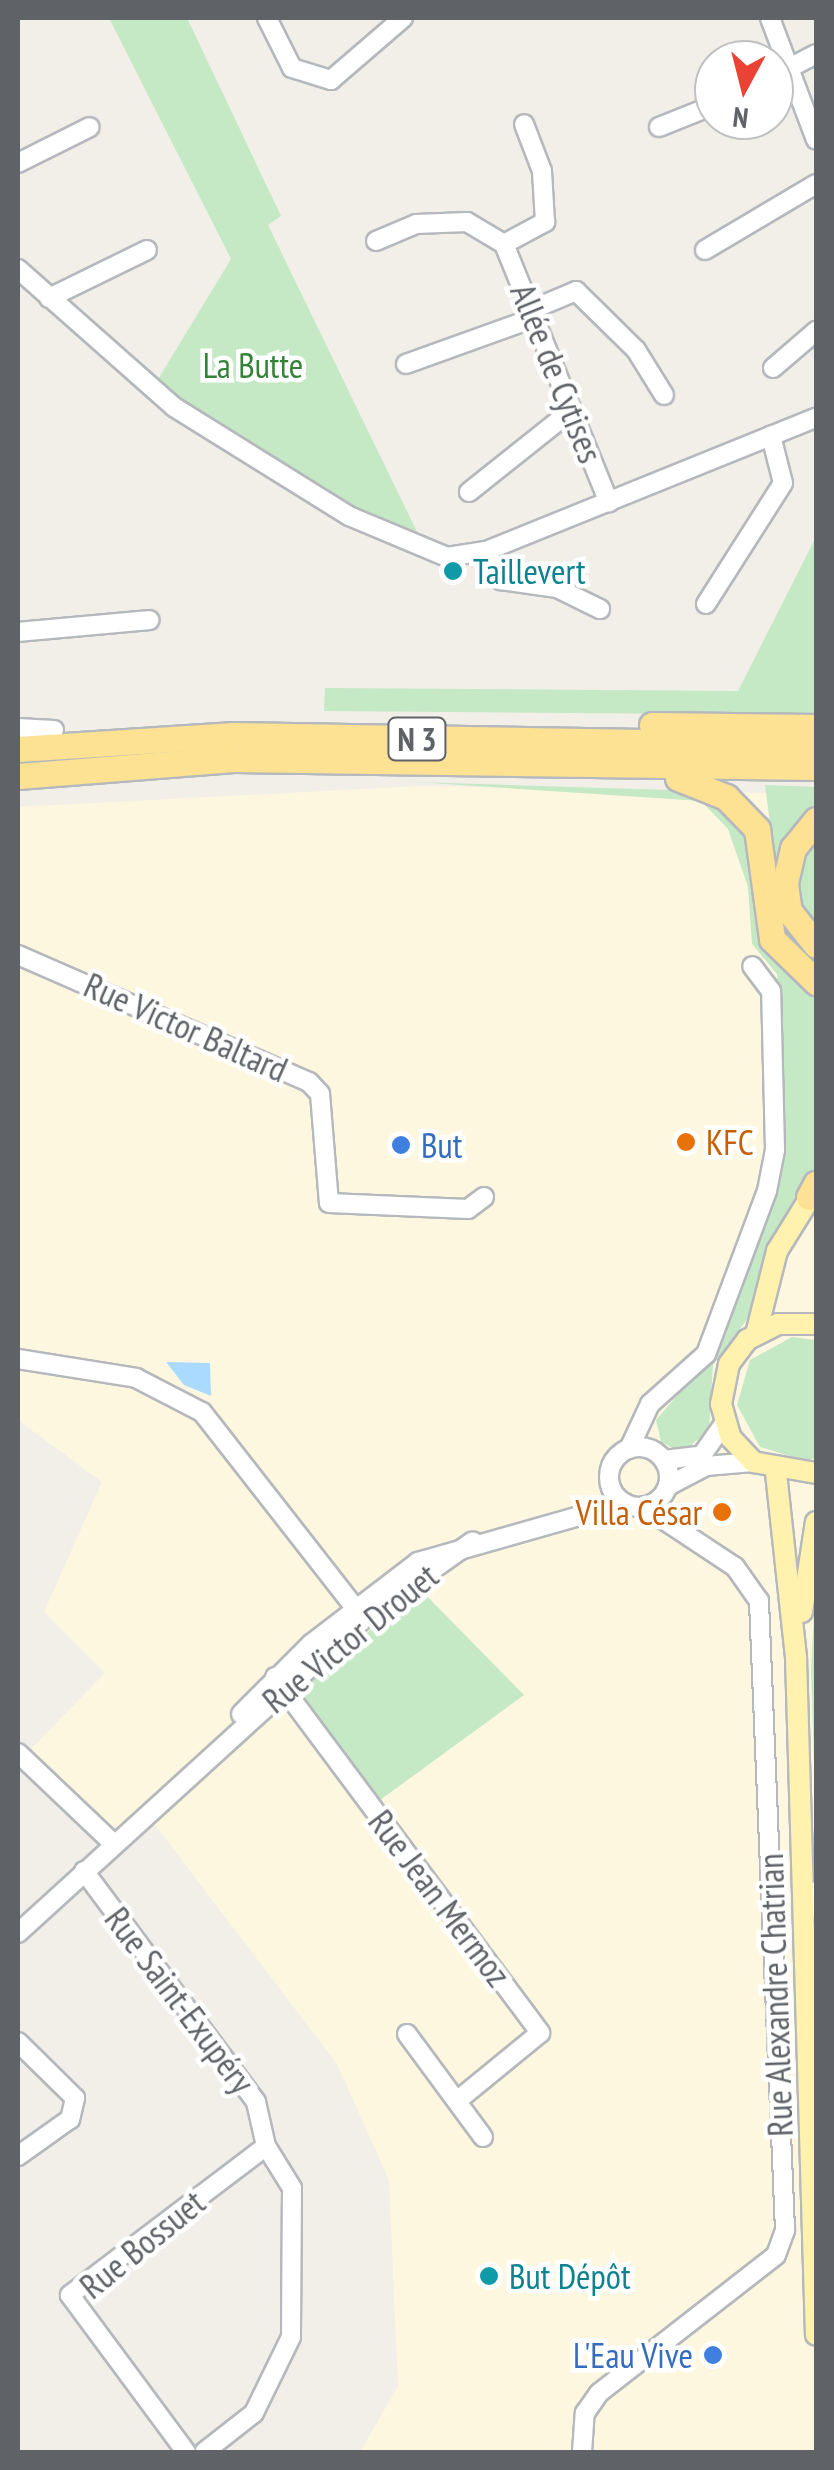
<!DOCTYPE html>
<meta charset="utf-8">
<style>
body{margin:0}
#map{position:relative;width:834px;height:2470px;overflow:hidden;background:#f1efe8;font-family:"PT Sans Narrow",sans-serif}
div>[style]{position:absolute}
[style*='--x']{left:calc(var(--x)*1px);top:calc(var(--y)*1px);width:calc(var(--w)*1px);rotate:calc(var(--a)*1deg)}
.commercial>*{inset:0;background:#fef7e0}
.green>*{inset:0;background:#c5e8c5}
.water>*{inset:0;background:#aadaff}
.roads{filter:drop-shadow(2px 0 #b5b8bc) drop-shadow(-2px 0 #b5b8bc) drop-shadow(0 2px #b5b8bc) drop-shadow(0 -2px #b5b8bc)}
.minor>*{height:18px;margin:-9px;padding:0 9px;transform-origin:9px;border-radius:9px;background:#fff}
.minor>.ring{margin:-9px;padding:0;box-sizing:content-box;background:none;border:18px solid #fff;border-radius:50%}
.major>*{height:20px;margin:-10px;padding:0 10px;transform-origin:10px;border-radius:10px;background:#fff2af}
.highway>*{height:25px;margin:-12.5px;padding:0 12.5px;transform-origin:12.5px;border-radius:12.5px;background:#fde293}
.dots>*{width:28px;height:28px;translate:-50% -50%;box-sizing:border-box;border:5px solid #fff;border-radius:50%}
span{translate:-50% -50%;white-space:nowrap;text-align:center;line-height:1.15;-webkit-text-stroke:9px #fff;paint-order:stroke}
.shield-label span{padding:2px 8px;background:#fff;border:2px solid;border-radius:8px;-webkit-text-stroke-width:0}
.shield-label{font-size:32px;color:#5f6368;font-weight:700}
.park-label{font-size:35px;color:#348238}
.street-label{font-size:35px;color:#5f6368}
.culture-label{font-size:35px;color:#0d838f}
.left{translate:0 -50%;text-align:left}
.food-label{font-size:35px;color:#c56008}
.right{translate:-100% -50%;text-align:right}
.shop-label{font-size:35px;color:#366cbe}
.frame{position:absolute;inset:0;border:20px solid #5f6368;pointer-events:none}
.north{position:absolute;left:694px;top:40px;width:100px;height:100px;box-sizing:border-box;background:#fff;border:2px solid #bfc1c3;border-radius:50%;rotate:187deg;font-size:28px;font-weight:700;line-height:40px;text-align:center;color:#5f6368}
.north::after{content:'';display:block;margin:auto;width:35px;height:45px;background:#ea4335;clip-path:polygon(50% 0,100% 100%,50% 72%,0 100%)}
</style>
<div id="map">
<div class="commercial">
<div style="clip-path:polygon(421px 786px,816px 794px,816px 2452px,360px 2452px,398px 2386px,389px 2180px,337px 2064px,146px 1813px,113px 1843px,25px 1755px,105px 1673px,44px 1612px,102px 1482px,18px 1420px,18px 807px)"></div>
</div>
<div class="green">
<div style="clip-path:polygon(109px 18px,187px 18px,281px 216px,268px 225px,420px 538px,409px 542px,247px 454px,157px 381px,231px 259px)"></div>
<div style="clip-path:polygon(816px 537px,816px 715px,324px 711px,325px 688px,738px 691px)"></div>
<div style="clip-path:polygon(415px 782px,702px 791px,743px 822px,777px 957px,816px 995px,816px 1170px,773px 1241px,751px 1314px,713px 1365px,709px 1430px,682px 1453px,661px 1442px,656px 1420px,714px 1352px,777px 1186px,784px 1137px,777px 974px,752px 944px,748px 887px,728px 829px,701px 801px)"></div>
<div style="clip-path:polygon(765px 785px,816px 787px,816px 815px,782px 867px,816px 975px,786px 946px)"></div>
<div style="clip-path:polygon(816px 829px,816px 939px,801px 923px,793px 877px)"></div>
<div style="clip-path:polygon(792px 1337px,816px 1340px,816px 1458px,806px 1461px,760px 1447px,737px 1405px,750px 1360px)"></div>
<div style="clip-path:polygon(816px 1574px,816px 1827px,811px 1670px)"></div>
<div style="clip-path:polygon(420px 1589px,524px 1695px,376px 1803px,294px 1693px)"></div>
</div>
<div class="water">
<div style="clip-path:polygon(166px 1362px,210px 1363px,211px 1396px,184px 1385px)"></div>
</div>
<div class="roads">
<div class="minor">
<div style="--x:267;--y:18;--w:56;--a:63.4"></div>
<div style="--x:292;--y:68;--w:41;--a:17.1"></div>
<div style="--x:331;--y:80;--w:95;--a:-40.7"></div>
<div style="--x:770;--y:18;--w:130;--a:69.3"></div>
<div style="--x:774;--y:76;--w:47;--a:-27.6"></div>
<div style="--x:659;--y:127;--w:59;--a:-21.8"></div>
<div style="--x:18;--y:163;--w:80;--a:-26.6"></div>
<div style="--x:376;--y:241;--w:43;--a:-23"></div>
<div style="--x:416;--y:224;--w:51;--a:-2.2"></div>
<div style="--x:467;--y:222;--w:43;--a:30.7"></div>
<div style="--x:504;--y:244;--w:279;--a:67.9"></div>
<div style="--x:504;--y:244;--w:47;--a:-28.2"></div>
<div style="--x:545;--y:222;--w:51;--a:-93.4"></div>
<div style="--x:542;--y:171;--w:50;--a:-111"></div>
<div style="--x:705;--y:250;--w:129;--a:-30.7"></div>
<div style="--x:18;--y:269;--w:208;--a:41.5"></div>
<div style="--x:174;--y:407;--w:206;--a:31.9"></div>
<div style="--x:349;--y:516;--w:106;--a:22.7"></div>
<div style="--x:447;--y:557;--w:39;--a:-9"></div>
<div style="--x:486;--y:551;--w:356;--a:-22"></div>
<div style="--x:49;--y:298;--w:109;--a:-26.1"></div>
<div style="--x:531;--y:310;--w:49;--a:-22.9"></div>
<div style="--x:576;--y:291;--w:84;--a:44.5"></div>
<div style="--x:636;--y:350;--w:53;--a:58.1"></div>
<div style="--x:406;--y:364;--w:136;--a:-19.8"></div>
<div style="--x:773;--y:368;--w:57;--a:-40.7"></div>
<div style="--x:469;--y:492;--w:132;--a:-38.5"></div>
<div style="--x:486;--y:551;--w:33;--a:63"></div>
<div style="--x:501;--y:580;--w:57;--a:8.1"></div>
<div style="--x:557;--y:588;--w:48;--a:26"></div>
<div style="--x:706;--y:604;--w:143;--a:-57.5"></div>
<div style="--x:783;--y:483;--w:49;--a:-104.3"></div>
<div style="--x:18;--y:632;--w:132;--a:-5.2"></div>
<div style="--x:18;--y:728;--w:36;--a:3"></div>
<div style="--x:18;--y:955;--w:318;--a:23.6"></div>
<div style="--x:309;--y:1082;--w:16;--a:47"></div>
<div style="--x:320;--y:1094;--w:109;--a:85.3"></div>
<div style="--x:329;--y:1203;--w:139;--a:2.5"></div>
<div style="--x:468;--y:1209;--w:20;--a:-37"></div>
<div style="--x:18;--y:1359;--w:120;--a:9.1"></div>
<div style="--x:136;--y:1378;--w:74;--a:27.3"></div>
<div style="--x:202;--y:1412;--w:256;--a:52"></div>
<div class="ring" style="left:609px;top:1447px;width:42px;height:42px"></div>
<div style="--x:629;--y:1449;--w:50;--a:-65"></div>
<div style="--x:650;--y:1404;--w:75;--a:-41.8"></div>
<div style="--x:706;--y:1354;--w:174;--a:-69.5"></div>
<div style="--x:767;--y:1191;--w:42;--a:-79"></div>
<div style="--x:775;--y:1150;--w:159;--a:-91.4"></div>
<div style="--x:771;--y:991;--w:31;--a:-127"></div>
<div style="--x:664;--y:1460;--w:38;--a:-7"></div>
<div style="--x:702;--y:1455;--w:39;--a:-55"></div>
<div style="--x:668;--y:1486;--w:43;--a:-27.8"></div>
<div style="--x:706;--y:1466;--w:47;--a:-4.9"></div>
<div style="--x:275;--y:1677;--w:444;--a:53.3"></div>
<div style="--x:540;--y:2033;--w:107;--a:140.7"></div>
<div style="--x:241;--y:1714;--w:99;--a:-45"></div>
<div style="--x:311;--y:1644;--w:135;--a:-37.5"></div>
<div style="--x:418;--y:1562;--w:215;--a:-15.9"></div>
<div style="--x:18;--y:1753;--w:131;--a:43.5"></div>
<div style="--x:84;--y:1871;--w:288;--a:53.3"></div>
<div style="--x:256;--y:2102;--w:45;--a:77.2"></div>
<div style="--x:266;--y:2146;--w:49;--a:58.2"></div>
<div style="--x:292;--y:2188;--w:149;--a:90.4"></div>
<div style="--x:291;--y:2337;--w:85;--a:116"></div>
<div style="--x:254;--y:2413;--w:63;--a:142"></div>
<div style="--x:803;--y:1918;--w:30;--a:-64"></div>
<div style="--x:18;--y:1933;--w:468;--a:-42.3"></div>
<div style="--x:364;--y:1618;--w:133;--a:-35.2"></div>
<div style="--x:407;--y:2034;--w:128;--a:53.6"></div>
<div style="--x:18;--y:2042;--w:80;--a:44.5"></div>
<div style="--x:75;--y:2098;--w:22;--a:103"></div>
<div style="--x:70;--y:2119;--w:64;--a:144.6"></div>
<div style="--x:186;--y:2452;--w:195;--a:-126.5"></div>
<div style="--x:70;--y:2295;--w:246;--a:-37.2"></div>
<div style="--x:582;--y:2452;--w:39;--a:-86"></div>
<div style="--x:585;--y:2413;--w:24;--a:-55"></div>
<div style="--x:599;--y:2393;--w:224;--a:-37.9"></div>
<div style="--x:776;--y:2255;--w:27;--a:-70"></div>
<div style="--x:785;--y:2230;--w:630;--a:-92.37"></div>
<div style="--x:759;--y:1601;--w:42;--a:-125.2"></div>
<div style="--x:735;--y:1567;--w:110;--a:-146.5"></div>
</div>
<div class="major">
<div style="--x:816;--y:1324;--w:38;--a:180"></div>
<div style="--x:778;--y:1324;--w:35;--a:153"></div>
<div style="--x:747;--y:1340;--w:30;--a:127"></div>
<div style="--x:729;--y:1364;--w:41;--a:101.3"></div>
<div style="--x:721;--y:1404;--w:35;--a:74"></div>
<div style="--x:731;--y:1438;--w:33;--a:47"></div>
<div style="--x:753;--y:1462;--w:64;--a:9.9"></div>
<div style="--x:756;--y:1334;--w:86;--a:-75.8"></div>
<div style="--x:777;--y:1251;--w:74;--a:-58.2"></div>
<div style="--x:776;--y:1473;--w:186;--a:83.8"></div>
<div style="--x:796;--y:1658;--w:677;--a:88.31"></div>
<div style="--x:802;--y:1612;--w:91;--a:-81.2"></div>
</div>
<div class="highway">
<div style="--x:652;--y:725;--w:164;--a:0.7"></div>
<div style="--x:18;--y:749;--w:216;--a:-3.7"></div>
<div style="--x:234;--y:735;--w:582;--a:0.98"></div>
<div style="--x:18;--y:776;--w:216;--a:-4.5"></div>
<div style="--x:233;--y:759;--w:583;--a:0.79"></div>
<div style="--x:678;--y:778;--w:52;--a:21.6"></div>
<div style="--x:726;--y:797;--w:45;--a:45.9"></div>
<div style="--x:757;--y:829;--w:111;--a:82.2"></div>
<div style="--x:772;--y:939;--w:62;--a:44.3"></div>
<div style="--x:816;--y:820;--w:36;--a:129"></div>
<div style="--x:793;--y:848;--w:37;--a:103"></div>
<div style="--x:785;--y:884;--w:27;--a:82"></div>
<div style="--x:789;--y:911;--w:43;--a:51.5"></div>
<div style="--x:809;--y:1197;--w:15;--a:-62"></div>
</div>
</div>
<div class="dots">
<div style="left:453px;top:571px;background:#0f9aa8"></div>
<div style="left:686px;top:1142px;background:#e8710a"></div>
<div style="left:401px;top:1145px;background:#3f7fe0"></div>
<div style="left:722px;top:1512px;background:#e8710a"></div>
<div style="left:489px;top:2276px;background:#0f9aa8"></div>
<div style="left:713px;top:2355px;background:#3f7fe0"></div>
</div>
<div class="shield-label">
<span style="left:417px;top:739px">N 3</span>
</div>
<div class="park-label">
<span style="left:253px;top:365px">La Butte</span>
</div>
<div class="street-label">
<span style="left:557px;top:373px;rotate:68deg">Allée de Cytises</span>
<span style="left:186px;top:1027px;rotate:24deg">Rue Victor Baltard</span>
<span style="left:350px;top:1638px;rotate:-39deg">Rue Victor Drouet</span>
<span style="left:440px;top:1898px;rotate:53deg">Rue Jean Mermoz</span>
<span style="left:775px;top:1995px;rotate:-92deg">Rue Alexandre Chatrian</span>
<span style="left:180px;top:2000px;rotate:53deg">Rue Saint-Exupéry</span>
<span style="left:142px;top:2244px;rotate:-39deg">Rue Bossuet</span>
</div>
<div class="culture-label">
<span class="left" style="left:473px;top:571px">Taillevert</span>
<span class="left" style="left:509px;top:2276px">But Dépôt</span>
</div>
<div class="food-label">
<span class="left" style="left:706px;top:1142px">KFC</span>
<span class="right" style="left:702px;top:1512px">Villa César</span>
</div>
<div class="shop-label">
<span class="left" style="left:421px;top:1145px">But</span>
<span class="right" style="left:693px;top:2355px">L'Eau Vive</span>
</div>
<div class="frame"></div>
<div class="north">N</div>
</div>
